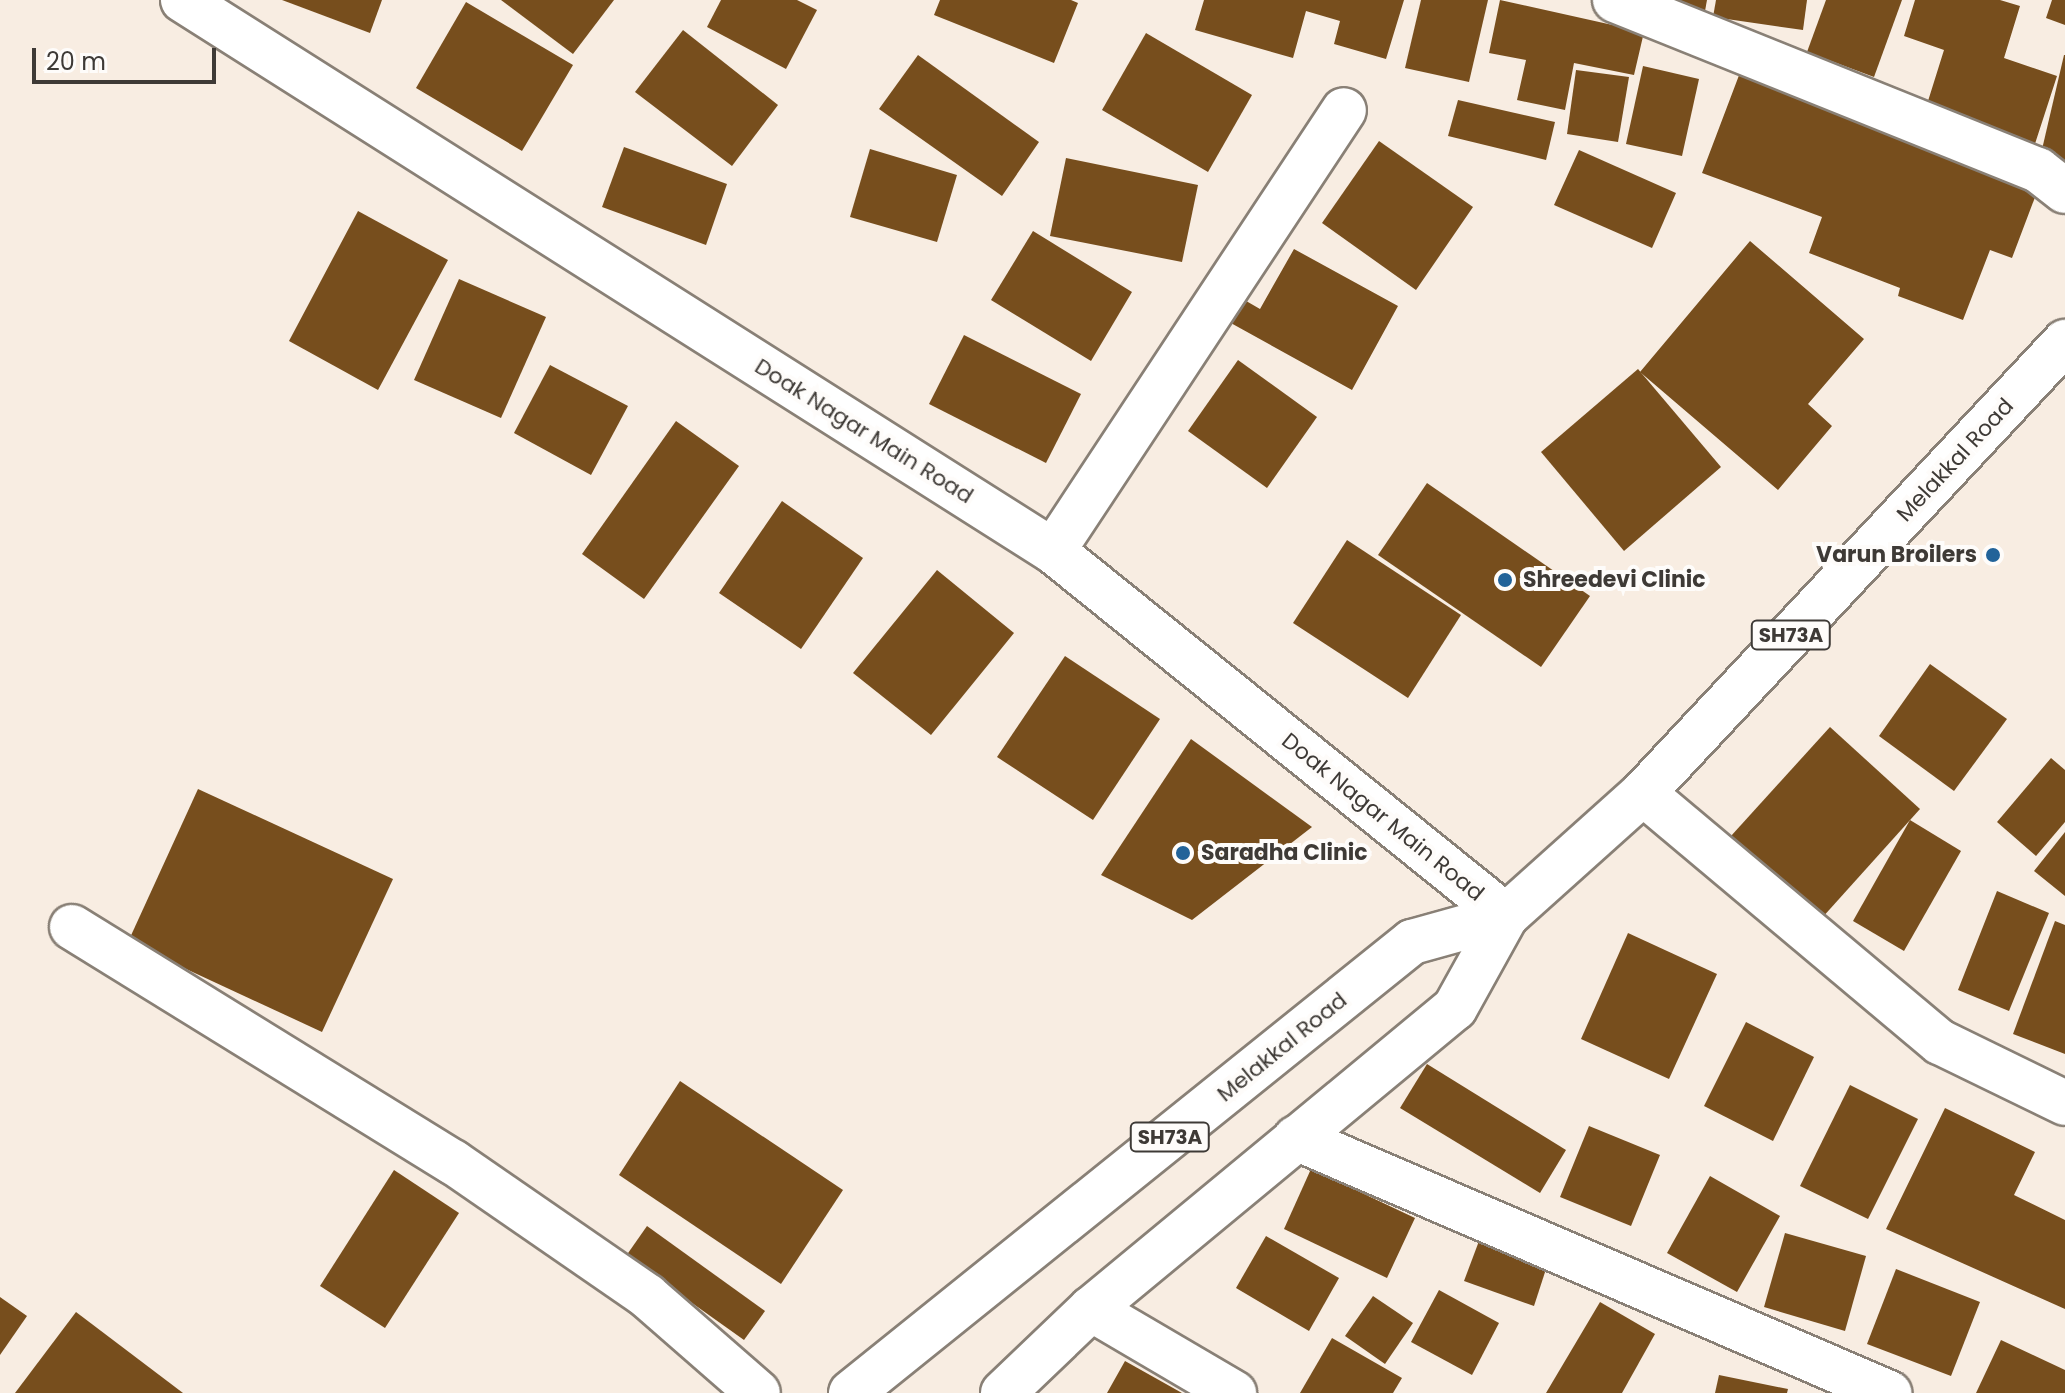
<!DOCTYPE html>
<style>
body{margin:0}
#map{position:relative;width:2065px;height:1393px;overflow:hidden;background:#f8ede2;font-family:Poppins,sans-serif}
div>[style]{position:absolute}
[style*='--x']{left:calc(var(--x)*1px);top:calc(var(--y)*1px);width:calc(var(--w)*1px);rotate:calc(var(--a)*1deg)}
.building>*{inset:0;background:#774e1d}
.roads{filter:drop-shadow(2px 0 #898076) drop-shadow(-2px 0 #898076) drop-shadow(0 2px #898076) drop-shadow(0 -2px #898076)}
.minor>*{height:44px;margin:-22px;padding:0 22px;transform-origin:22px;border-radius:22px;background:#fff}
.tertiary>*{height:44px;margin:-22px;padding:0 22px;transform-origin:22px;border-radius:22px;background:#fff}
.primary>*{height:44px;margin:-22px;padding:0 22px;transform-origin:22px;border-radius:22px;background:#fff}
.dots>*{width:22px;height:22px;translate:-50% -50%;box-sizing:border-box;border:4px solid #fefcfa;border-radius:50%}
span{translate:-50% -50%;white-space:nowrap;text-align:center;line-height:1.15;-webkit-text-stroke:8px #fefcfa;paint-order:stroke}
.shield-label span{padding:2px 6px;background:#fefcfa;border:2px solid;border-radius:6px;-webkit-text-stroke-width:0}
.shield-label{font-size:20px;color:#3e3a36;font-weight:700}
.street-label{font-size:22px;color:#3e3a36}
.poi-label{font-size:22px;color:#3e3a36;font-weight:700}
.right{translate:-100% -50%;text-align:right}
.left{translate:0 -50%;text-align:left}
.scale{position:absolute;left:32px;top:48px;width:184px;height:36px;box-sizing:border-box;border:4px solid #3e3a36;border-top:0;padding-left:10px;font-size:24px;line-height:28px;white-space:nowrap;color:#3e3a36;-webkit-text-stroke:6px #fefcfa;paint-order:stroke}
</style>
<div id="map">
<div class="building">
<div style="clip-path:polygon(282px 0,382px 0,370px 33px)"></div>
<div style="clip-path:polygon(501px 0,614px 0,573px 54px)"></div>
<div style="clip-path:polygon(721px 0,797px 0,817px 10px,786px 69px,707px 27px)"></div>
<div style="clip-path:polygon(940px 0,1071px 0,1078px 3px,1054px 63px,934px 15px)"></div>
<div style="clip-path:polygon(1204px 0,1404px 0,1386px 59px,1334px 44px,1340px 21px,1306px 11px,1293px 58px,1195px 30px)"></div>
<div style="clip-path:polygon(1421px 0,1488px 0,1469px 82px,1405px 68px)"></div>
<div style="clip-path:polygon(1500px 0,1644px 32px,1634px 75px,1574px 63px,1565px 110px,1517px 100px,1526px 60px,1489px 53px)"></div>
<div style="clip-path:polygon(1665px 0,1707px 0,1705px 11px)"></div>
<div style="clip-path:polygon(1716px 0,1807px 0,1803px 30px,1713px 17px)"></div>
<div style="clip-path:polygon(1826px 0,1902px 0,1874px 77px,1807px 52px)"></div>
<div style="clip-path:polygon(1915px 0,2000px 0,2020px 6px,2004px 58px,2057px 76px,2032px 153px,1923px 117px,1944px 50px,1904px 36px)"></div>
<div style="clip-path:polygon(2052px 0,2065px 0,2065px 25px,2046px 18px)"></div>
<div style="clip-path:polygon(466px 2px,573px 65px,522px 151px,416px 88px)"></div>
<div style="clip-path:polygon(683px 30px,778px 105px,732px 166px,635px 92px)"></div>
<div style="clip-path:polygon(1146px 33px,1252px 95px,1208px 172px,1102px 110px)"></div>
<div style="clip-path:polygon(918px 55px,1039px 142px,1002px 196px,879px 109px)"></div>
<div style="clip-path:polygon(2064px 55px,2065px 55px,2065px 164px,2040px 158px)"></div>
<div style="clip-path:polygon(1643px 66px,1699px 79px,1682px 156px,1626px 144px)"></div>
<div style="clip-path:polygon(1576px 70px,1629px 77px,1618px 142px,1567px 134px)"></div>
<div style="clip-path:polygon(1741px 70px,2040px 184px,2012px 258px,1990px 250px,1963px 320px,1898px 296px,1900px 288px,1809px 253px,1822px 217px,1702px 173px)"></div>
<div style="clip-path:polygon(1458px 100px,1555px 122px,1546px 160px,1448px 136px)"></div>
<div style="clip-path:polygon(1379px 141px,1473px 207px,1416px 290px,1322px 223px)"></div>
<div style="clip-path:polygon(624px 147px,727px 184px,706px 245px,602px 207px)"></div>
<div style="clip-path:polygon(870px 149px,957px 175px,937px 242px,850px 217px)"></div>
<div style="clip-path:polygon(1579px 150px,1676px 193px,1652px 248px,1554px 205px)"></div>
<div style="clip-path:polygon(1066px 158px,1198px 185px,1182px 262px,1050px 236px)"></div>
<div style="clip-path:polygon(358px 211px,448px 260px,378px 390px,289px 341px)"></div>
<div style="clip-path:polygon(1033px 231px,1132px 292px,1091px 361px,991px 300px)"></div>
<div style="clip-path:polygon(1750px 241px,1864px 339px,1808px 404px,1832px 426px,1778px 490px,1640px 372px)"></div>
<div style="clip-path:polygon(1294px 249px,1398px 306px,1352px 390px,1229px 322px,1241px 298px,1260px 309px)"></div>
<div style="clip-path:polygon(459px 279px,546px 317px,501px 418px,414px 380px)"></div>
<div style="clip-path:polygon(964px 335px,1081px 394px,1046px 463px,929px 404px)"></div>
<div style="clip-path:polygon(1238px 360px,1317px 417px,1267px 488px,1188px 431px)"></div>
<div style="clip-path:polygon(550px 365px,628px 406px,591px 475px,514px 433px)"></div>
<div style="clip-path:polygon(1638px 369px,1721px 467px,1624px 551px,1541px 452px)"></div>
<div style="clip-path:polygon(676px 421px,739px 466px,644px 599px,582px 554px)"></div>
<div style="clip-path:polygon(1427px 483px,1590px 596px,1541px 667px,1378px 555px)"></div>
<div style="clip-path:polygon(782px 501px,863px 558px,801px 649px,719px 593px)"></div>
<div style="clip-path:polygon(1347px 540px,1461px 615px,1408px 698px,1293px 623px)"></div>
<div style="clip-path:polygon(937px 570px,1014px 633px,931px 735px,853px 673px)"></div>
<div style="clip-path:polygon(1065px 656px,1160px 719px,1093px 820px,997px 757px)"></div>
<div style="clip-path:polygon(1930px 664px,2007px 719px,1954px 791px,1879px 736px)"></div>
<div style="clip-path:polygon(1830px 727px,1920px 809px,1812px 929px,1721px 847px)"></div>
<div style="clip-path:polygon(1191px 739px,1312px 827px,1192px 920px,1101px 875px)"></div>
<div style="clip-path:polygon(2051px 758px,2065px 770px,2065px 822px,2036px 856px,1997px 822px)"></div>
<div style="clip-path:polygon(198px 789px,393px 879px,322px 1032px,128px 942px)"></div>
<div style="clip-path:polygon(1910px 820px,1961px 851px,1904px 951px,1853px 921px)"></div>
<div style="clip-path:polygon(2065px 832px,2065px 896px,2034px 871px)"></div>
<div style="clip-path:polygon(1997px 891px,2049px 913px,2009px 1011px,1958px 990px)"></div>
<div style="clip-path:polygon(2055px 921px,2065px 925px,2065px 1054px,2013px 1034px)"></div>
<div style="clip-path:polygon(1628px 933px,1717px 974px,1669px 1079px,1581px 1039px)"></div>
<div style="clip-path:polygon(1746px 1022px,1814px 1057px,1773px 1141px,1704px 1106px)"></div>
<div style="clip-path:polygon(1427px 1064px,1566px 1150px,1540px 1193px,1400px 1108px)"></div>
<div style="clip-path:polygon(680px 1081px,843px 1190px,781px 1284px,619px 1175px)"></div>
<div style="clip-path:polygon(1850px 1085px,1918px 1119px,1868px 1219px,1800px 1186px)"></div>
<div style="clip-path:polygon(1945px 1108px,2035px 1152px,2014px 1195px,2065px 1220px,2065px 1309px,1886px 1229px)"></div>
<div style="clip-path:polygon(1589px 1126px,1660px 1155px,1631px 1226px,1560px 1197px)"></div>
<div style="clip-path:polygon(1311px 1169px,1415px 1218px,1387px 1278px,1284px 1229px)"></div>
<div style="clip-path:polygon(394px 1170px,459px 1213px,385px 1328px,320px 1286px)"></div>
<div style="clip-path:polygon(1710px 1176px,1780px 1216px,1737px 1292px,1667px 1253px)"></div>
<div style="clip-path:polygon(647px 1226px,765px 1311px,744px 1340px,626px 1256px)"></div>
<div style="clip-path:polygon(1785px 1233px,1866px 1256px,1845px 1331px,1764px 1307px)"></div>
<div style="clip-path:polygon(1266px 1236px,1339px 1278px,1309px 1331px,1236px 1288px)"></div>
<div style="clip-path:polygon(1479px 1241px,1547px 1266px,1534px 1306px,1464px 1281px)"></div>
<div style="clip-path:polygon(1896px 1269px,1980px 1302px,1951px 1376px,1867px 1344px)"></div>
<div style="clip-path:polygon(1439px 1290px,1499px 1323px,1472px 1375px,1411px 1342px)"></div>
<div style="clip-path:polygon(1373px 1296px,1413px 1323px,1385px 1364px,1345px 1336px)"></div>
<div style="clip-path:polygon(0 1297px,27px 1316px,0 1355px)"></div>
<div style="clip-path:polygon(1600px 1302px,1655px 1334px,1622px 1393px,1546px 1393px)"></div>
<div style="clip-path:polygon(76px 1312px,183px 1393px,15px 1393px)"></div>
<div style="clip-path:polygon(1332px 1338px,1402px 1378px,1393px 1393px,1300px 1393px)"></div>
<div style="clip-path:polygon(2001px 1340px,2065px 1370px,2065px 1393px,1976px 1393px)"></div>
<div style="clip-path:polygon(1125px 1361px,1182px 1393px,1107px 1393px)"></div>
<div style="clip-path:polygon(1719px 1375px,1788px 1389px,1787px 1393px,1715px 1393px)"></div>
</div>
<div class="roads">
<div class="minor">
<div style="--x:1615;--y:0;--w:456;--a:21.9"></div>
<div style="--x:2038;--y:170;--w:34;--a:38"></div>
<div style="--x:1053;--y:551;--w:528;--a:-56.58"></div>
<div style="--x:1643;--y:793;--w:388;--a:40"></div>
<div style="--x:1940;--y:1042;--w:139;--a:26"></div>
<div style="--x:72;--y:927;--w:448;--a:31.7"></div>
<div style="--x:453;--y:1162;--w:236;--a:34.6"></div>
<div style="--x:647;--y:1296;--w:147;--a:41.1"></div>
<div style="--x:1296;--y:1138;--w:646;--a:23.27"></div>
<div style="--x:1091;--y:1309;--w:166;--a:30.4"></div>
</div>
<div class="tertiary">
<div style="--x:183;--y:0;--w:1030;--a:32.35"></div>
<div style="--x:1053;--y:551;--w:582;--a:38.86"></div>
</div>
<div class="primary">
<div style="--x:851;--y:1393;--w:720;--a:-38.8"></div>
<div style="--x:1412;--y:942;--w:98;--a:-15.5"></div>
<div style="--x:1003;--y:1393;--w:122;--a:-43.7"></div>
<div style="--x:1091;--y:1309;--w:472;--a:-39.6"></div>
<div style="--x:1455;--y:1008;--w:105;--a:-61"></div>
<div style="--x:1506;--y:916;--w:184;--a:-41.9"></div>
<div style="--x:1643;--y:793;--w:618;--a:-46.9"></div>
</div>
</div>
<div class="dots">
<div style="left:1993px;top:555px;background:#226399"></div>
<div style="left:1505px;top:580px;background:#226399"></div>
<div style="left:1183px;top:853px;background:#226399"></div>
</div>
<div class="shield-label">
<span style="left:1791px;top:635px">SH73A</span>
<span style="left:1170px;top:1137px">SH73A</span>
</div>
<div class="street-label">
<span style="left:864px;top:431px;rotate:32deg">Doak Nagar Main Road</span>
<span style="left:1955px;top:460px;rotate:-47deg">Melakkal Road</span>
<span style="left:1383px;top:817px;rotate:39deg">Doak Nagar Main Road</span>
<span style="left:1282px;top:1047px;rotate:-39deg">Melakkal Road</span>
</div>
<div class="poi-label">
<span class="right" style="left:1977px;top:555px">Varun Broilers</span>
<span class="left" style="left:1523px;top:580px">Shreedevi Clinic</span>
<span class="left" style="left:1201px;top:853px">Saradha Clinic</span>
</div>
<div class="scale">20 m</div>
</div>
